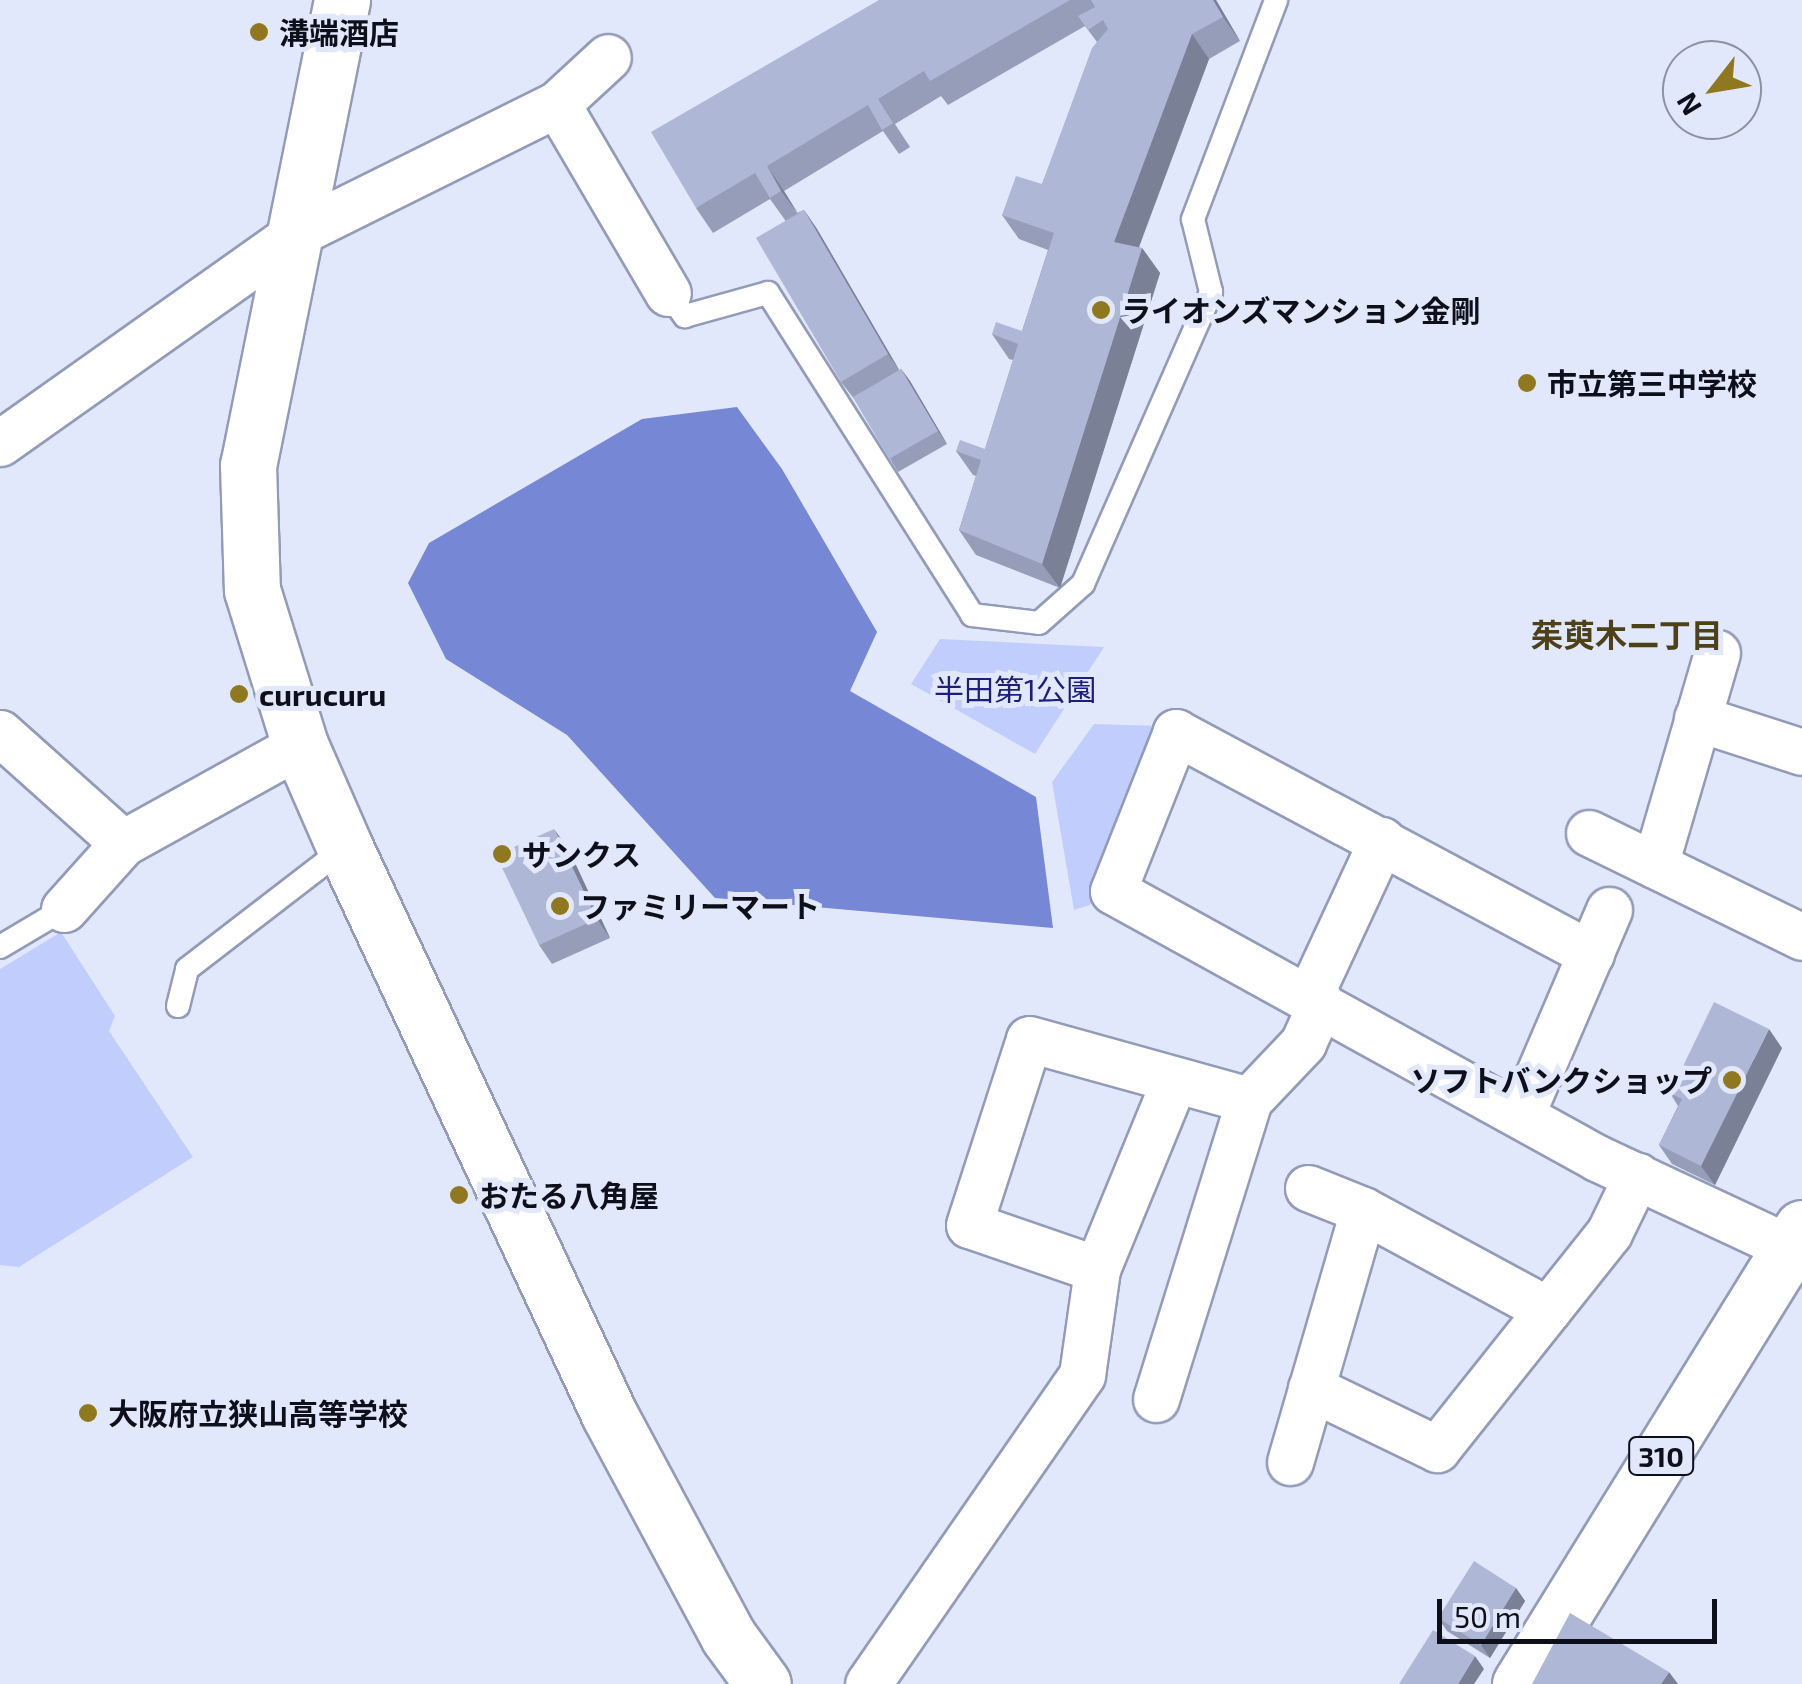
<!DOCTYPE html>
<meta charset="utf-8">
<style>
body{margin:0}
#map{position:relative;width:1802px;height:1684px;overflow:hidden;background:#e2e8fb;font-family:"Exo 2","Noto Sans JP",sans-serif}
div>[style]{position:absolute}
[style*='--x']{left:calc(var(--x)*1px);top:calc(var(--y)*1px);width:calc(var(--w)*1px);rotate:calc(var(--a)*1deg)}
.green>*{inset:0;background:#c1cefd}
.water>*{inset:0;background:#7687d5}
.roads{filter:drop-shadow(2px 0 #929bb8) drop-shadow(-2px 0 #929bb8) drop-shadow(0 2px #929bb8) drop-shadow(0 -2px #929bb8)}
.lane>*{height:22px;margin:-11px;padding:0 11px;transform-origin:11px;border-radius:11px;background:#fff}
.street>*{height:45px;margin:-22.5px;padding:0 22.5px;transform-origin:22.5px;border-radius:22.5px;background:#fff}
.secondary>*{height:55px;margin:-27.5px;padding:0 27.5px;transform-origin:27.5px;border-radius:27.5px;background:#fff}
.highway>*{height:55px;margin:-27.5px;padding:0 27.5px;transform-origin:27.5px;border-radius:27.5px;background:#fff}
.wall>*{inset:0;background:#969db8}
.shaded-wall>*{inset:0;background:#7a8096}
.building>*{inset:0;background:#afb7d6}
.dots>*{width:28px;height:28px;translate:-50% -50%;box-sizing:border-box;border:5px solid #e2e8fb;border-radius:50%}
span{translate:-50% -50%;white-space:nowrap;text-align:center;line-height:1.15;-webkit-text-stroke:10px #e2e8fb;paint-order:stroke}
.shield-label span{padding:2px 8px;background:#e2e8fb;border:2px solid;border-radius:8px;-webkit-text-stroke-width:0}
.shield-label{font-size:28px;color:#0d101a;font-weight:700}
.poi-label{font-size:30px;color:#0d101a;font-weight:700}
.left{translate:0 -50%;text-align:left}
.right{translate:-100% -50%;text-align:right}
.park-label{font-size:30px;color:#1d1e79}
.neighbourhood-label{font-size:32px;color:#4c4118;font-weight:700}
.north{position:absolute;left:1662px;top:40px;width:100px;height:100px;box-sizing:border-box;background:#e2e8fb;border:2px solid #8d92a1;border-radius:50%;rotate:239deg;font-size:28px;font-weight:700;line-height:40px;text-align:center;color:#0d101a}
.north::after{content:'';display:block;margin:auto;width:35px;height:45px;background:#90781e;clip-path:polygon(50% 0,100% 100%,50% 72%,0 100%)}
.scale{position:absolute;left:1437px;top:1599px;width:280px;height:45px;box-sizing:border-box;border:5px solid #0d101a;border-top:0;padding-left:12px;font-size:30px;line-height:35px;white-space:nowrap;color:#0d101a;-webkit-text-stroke:8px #e2e8fb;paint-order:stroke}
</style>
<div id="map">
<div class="green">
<div style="clip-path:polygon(940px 639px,1104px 647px,1035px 754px,911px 684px)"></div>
<div style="clip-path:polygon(1094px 724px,1161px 726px,1090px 905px,1074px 910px,1052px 782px)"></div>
<div style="clip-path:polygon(61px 932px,115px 1016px,109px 1031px,193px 1157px,19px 1267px,0 1265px,0 969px)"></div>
</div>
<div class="water">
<div style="clip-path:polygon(737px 407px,782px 469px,877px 632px,850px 691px,1036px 797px,1053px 928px,715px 898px,567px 735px,446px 659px,408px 583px,429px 543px,642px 419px)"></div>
</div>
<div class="roads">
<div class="lane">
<div style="--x:668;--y:293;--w:29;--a:54"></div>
<div style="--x:685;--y:316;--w:86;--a:-15.5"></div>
<div style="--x:768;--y:293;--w:381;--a:57.6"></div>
<div style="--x:972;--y:615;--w:67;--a:6.8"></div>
<div style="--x:1039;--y:623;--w:59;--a:-41.6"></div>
<div style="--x:1083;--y:584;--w:319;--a:-66.3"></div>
<div style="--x:1211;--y:292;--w:75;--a:-103.9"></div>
<div style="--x:1193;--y:219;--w:234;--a:-69.2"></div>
<div style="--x:0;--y:947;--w:74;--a:-30.7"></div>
<div style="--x:178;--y:1006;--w:38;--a:-76"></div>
<div style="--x:187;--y:969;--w:198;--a:-37.6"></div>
</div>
<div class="street">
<div style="--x:557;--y:104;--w:69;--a:-42.7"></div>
<div style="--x:0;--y:443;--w:364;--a:-35.3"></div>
<div style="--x:297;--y:233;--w:290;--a:-26.4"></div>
<div style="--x:557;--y:104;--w:219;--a:59.6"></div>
<div style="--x:1697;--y:718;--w:110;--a:17.9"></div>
<div style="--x:0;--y:733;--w:165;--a:41.8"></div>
<div style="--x:1589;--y:833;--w:237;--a:26"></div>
<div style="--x:1655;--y:865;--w:221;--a:-73.7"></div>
<div style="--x:64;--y:909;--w:89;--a:-48.2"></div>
<div style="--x:123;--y:843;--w:202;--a:-29"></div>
<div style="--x:1591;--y:954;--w:471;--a:-151.9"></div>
<div style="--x:1176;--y:732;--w:171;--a:111.6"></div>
<div style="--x:1113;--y:891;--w:553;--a:28.88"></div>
<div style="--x:1597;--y:1158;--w:213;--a:25"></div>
<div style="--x:1309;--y:997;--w:173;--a:-65.1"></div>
<div style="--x:1522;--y:1113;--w:221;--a:-66.8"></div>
<div style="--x:1308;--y:1188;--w:59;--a:21.8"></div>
<div style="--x:1363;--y:1210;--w:210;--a:28.4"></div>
<div style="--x:1097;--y:1269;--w:135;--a:-161"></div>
<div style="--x:969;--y:1225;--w:195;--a:-72.1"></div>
<div style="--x:1029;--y:1039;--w:228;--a:15.5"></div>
<div style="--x:1249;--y:1100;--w:79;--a:-46.5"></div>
<div style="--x:1303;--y:1043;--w:44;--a:-65.8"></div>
<div style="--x:1311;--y:1388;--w:140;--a:25.8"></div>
<div style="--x:1437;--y:1449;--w:276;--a:-51.5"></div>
<div style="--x:1609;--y:1233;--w:64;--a:-64.2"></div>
<div style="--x:1156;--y:1399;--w:313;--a:-72.7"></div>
<div style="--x:1290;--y:1462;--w:262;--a:-73.8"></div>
<div style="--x:868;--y:1684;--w:376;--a:-55.3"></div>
<div style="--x:1082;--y:1375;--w:107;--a:-81.9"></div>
<div style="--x:1097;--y:1269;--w:203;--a:-67.7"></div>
</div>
<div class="secondary">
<div style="--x:342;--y:0;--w:474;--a:101.4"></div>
<div style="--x:248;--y:465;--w:125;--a:88.2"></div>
<div style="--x:252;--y:590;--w:162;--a:72.8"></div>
<div style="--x:300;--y:745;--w:112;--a:66.4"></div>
<div style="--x:345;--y:848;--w:625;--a:64.99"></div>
<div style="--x:609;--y:1414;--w:252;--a:61.8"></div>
<div style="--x:728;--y:1636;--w:59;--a:53.9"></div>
</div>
<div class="highway">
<div style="--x:1520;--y:1684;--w:536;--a:-58.27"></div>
</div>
</div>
<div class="wall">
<div style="clip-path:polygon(879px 0,1216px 0,1240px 41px,1209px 59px,1138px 247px,1142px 248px,1160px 273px,1060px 588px,976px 555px,959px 530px,976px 476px,973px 475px,956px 451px,985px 449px,1013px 360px,1009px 359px,992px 334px,1022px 331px,1048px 250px,1019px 239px,1002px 215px,1042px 184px,1097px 42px,1085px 26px,948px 105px,941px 96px,895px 124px,910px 147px,899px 154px,883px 131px,784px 191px,797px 213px,804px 210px,817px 229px,899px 370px,901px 369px,910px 381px,947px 444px,898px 472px,855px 400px,841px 382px,785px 220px,770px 199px,713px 233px,696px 208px)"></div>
<div style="clip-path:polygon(568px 848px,610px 938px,552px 964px,539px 945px)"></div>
<div style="clip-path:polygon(1782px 1048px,1715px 1185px,1672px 1164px,1659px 1145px,1678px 1106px,1670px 1093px)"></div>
<div style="clip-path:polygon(1516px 1588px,1525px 1601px,1490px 1658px,1447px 1631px,1438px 1618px)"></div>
</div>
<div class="shaded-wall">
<div style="clip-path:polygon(1213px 0,1216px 0,1240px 41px,1223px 17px)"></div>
<div style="clip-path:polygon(1192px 34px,1209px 59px,1132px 266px,1114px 242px)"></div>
<div style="clip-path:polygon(767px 166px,784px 191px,799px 215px,781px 191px)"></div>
<div style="clip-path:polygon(804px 210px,817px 229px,901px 373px,888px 354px)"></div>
<div style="clip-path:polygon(1142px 248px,1160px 273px,1060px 588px,1042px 564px)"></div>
<div style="clip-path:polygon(901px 369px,910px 381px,947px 444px,938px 431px)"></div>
<div style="clip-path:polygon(554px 829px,568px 848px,610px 938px,597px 919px)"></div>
<div style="clip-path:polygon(1769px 1029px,1782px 1048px,1715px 1185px,1701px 1166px)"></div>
<div style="clip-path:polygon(1516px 1588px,1525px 1601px,1490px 1658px,1481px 1645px)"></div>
<div style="clip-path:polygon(1475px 1656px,1484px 1669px,1474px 1684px,1458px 1684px)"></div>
<div style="clip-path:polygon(1669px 1672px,1678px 1684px,1661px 1684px)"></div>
</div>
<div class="building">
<div style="clip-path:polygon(879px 0,1070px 0,930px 81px,924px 71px,878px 99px,893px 123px,882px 130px,868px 105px,767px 166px,781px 191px,770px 198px,755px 173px,696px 208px,651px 132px)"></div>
<div style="clip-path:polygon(1091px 0,1213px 0,1223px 17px,1192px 34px,1114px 242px,1142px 248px,1042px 564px,959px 530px,981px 460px,956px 451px,960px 440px,985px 449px,1018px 344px,992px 334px,996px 322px,1022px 331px,1054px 233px,1002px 215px,1016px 176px,1042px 184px,1092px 48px,1108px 29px,1103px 20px,1088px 30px,1078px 16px,1095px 7px)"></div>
<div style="clip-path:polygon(804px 210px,888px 354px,841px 382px,756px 238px)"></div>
<div style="clip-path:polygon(901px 369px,938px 431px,889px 459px,853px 397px)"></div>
<div style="clip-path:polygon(554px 829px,597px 919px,539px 945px,496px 855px)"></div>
<div style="clip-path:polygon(1714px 1002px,1769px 1029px,1701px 1166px,1659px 1145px,1682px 1099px,1670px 1093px)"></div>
<div style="clip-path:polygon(1474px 1561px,1516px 1588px,1481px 1645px,1438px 1618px)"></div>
<div style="clip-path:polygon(1570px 1613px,1669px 1672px,1661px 1684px,1532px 1684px)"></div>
<div style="clip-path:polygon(1433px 1630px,1475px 1656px,1458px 1684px,1399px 1684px)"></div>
</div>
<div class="dots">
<div style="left:259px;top:32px;background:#90781e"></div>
<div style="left:1101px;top:310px;background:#90781e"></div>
<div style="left:1527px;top:383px;background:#90781e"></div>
<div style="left:239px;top:694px;background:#90781e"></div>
<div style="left:502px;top:854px;background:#90781e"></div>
<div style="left:560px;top:906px;background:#90781e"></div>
<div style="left:1732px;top:1080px;background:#90781e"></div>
<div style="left:459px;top:1195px;background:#90781e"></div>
<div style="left:88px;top:1413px;background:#90781e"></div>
</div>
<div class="shield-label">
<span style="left:1661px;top:1456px">310</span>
</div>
<div class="poi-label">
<span class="left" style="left:279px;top:32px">溝端酒店</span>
<span class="left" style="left:1121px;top:310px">ライオンズマンション金剛</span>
<span class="left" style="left:1547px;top:383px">市立第三中学校</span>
<span class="left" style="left:259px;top:694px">curucuru</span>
<span class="left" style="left:522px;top:854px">サンクス</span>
<span class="left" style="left:580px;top:906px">ファミリーマート</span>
<span class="right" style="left:1712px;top:1080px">ソフトバンクショップ</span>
<span class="left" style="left:479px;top:1195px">おたる八角屋</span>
<span class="left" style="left:108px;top:1413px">大阪府立狭山高等学校</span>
</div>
<div class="park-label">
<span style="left:1015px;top:689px">半田第1公園</span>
</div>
<div class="neighbourhood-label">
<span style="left:1627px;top:634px">茱萸木二丁目</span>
</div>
<div class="north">N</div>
<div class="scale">50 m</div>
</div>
